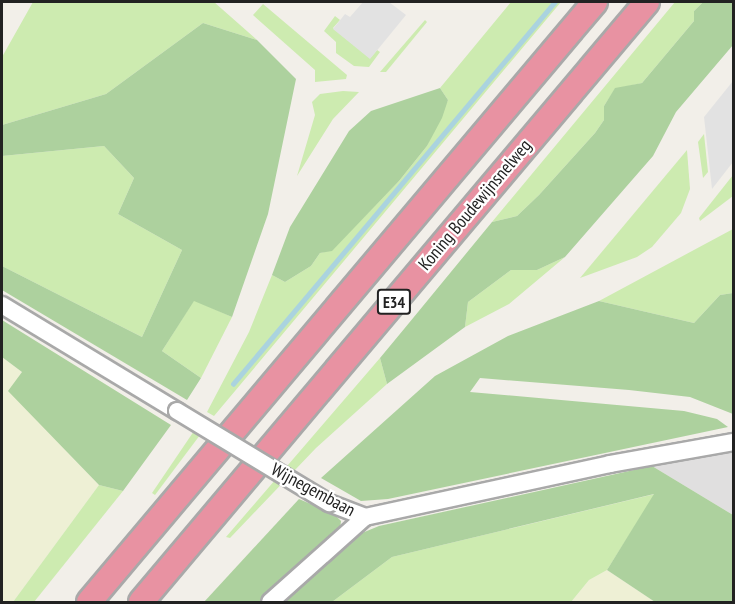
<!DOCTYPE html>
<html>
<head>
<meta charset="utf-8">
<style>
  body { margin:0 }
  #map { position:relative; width:735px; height:604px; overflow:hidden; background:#f2efe9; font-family:"PT Sans Narrow",sans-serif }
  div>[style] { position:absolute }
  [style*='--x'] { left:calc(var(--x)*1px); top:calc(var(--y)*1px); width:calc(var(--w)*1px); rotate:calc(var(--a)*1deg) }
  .residential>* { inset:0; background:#e0dfdf }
  .farmland>* { inset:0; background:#eef0d5 }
  .grass>* { inset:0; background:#cdebb0 }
  .forest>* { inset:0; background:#add19e }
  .parking>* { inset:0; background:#e2e2e2 }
  .stream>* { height:4.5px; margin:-2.25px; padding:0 2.25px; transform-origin:2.25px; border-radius:2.25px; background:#aad3df }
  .roads { filter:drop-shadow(2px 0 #a9a9a9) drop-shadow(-2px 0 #a9a9a9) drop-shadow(0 2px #a9a9a9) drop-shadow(0 -2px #a9a9a9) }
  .minor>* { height:16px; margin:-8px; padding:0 8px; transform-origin:8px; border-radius:8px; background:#fff }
  .highway>* { height:24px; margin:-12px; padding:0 12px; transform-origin:12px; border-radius:12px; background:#e892a2 }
  .bridges { filter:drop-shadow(2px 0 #a9a9a9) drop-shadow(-2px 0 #a9a9a9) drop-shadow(0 2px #a9a9a9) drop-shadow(0 -2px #a9a9a9) }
  .minor-bridge>* { height:16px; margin:-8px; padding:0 8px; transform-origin:8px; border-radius:8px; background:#fff }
  span { translate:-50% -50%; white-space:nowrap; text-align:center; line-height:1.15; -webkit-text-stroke:4.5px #fff; paint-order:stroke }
  .shield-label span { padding:2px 4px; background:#fff; border:2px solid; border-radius:4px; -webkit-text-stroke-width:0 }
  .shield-label { font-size:16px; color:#222; font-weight:700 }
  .street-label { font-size:18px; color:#222 }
  .frame { position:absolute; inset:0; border:3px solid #222; pointer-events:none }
</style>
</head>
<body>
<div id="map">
  <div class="residential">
    <i style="clip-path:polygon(733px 448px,733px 515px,652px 466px)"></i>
  </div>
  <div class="farmland">
    <i style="clip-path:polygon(2px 357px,22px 372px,9px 391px,99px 485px,13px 602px,2px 602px)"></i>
    <i style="clip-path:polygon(607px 570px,655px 602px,571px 602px,589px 580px)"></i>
  </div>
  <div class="grass">
    <i style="clip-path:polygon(33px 2px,214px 2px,257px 40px,203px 23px,106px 94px,2px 125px,2px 57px)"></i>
    <i style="clip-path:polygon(511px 2px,561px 2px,214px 416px,207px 412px,249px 332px,272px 275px,285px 282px,311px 266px,320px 253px,332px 250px,399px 181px,427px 146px,448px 100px,440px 88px)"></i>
    <i style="clip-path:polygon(675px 2px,703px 2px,694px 11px,694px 21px,642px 83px,615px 89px,604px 106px,604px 120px,595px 133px,539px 195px,517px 216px,492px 222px)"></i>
    <i style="clip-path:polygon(263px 4px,347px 75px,346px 79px,315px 82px,315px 70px,253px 15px)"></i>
    <i style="clip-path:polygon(335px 16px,340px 20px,333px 28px,370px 58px,377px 50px,380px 52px,369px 67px,354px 66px,336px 53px,336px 42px,324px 31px)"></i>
    <i style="clip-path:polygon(425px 20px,427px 22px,386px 72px,380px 72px)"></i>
    <i style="clip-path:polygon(343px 91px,359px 92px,333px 119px,297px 176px,315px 115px,312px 102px,320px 94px)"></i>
    <i style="clip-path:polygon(704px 134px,708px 172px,703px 178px,698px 142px)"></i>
    <i style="clip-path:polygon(104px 146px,134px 178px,118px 214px,182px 250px,142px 337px,2px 266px,2px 156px)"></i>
    <i style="clip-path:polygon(687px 150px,690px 189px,681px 213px,652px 247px,637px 257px,580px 278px)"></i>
    <i style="clip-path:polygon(733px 175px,733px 196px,700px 221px,699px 218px)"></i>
    <i style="clip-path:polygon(733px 229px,733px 293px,720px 295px,694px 323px,599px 301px)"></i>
    <i style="clip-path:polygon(565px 257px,509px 304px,465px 327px,468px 302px,511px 270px,537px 270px)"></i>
    <i style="clip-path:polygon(194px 300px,232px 317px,201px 378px,162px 351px)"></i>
    <i style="clip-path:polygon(380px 358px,387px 384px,316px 448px,230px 538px,226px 537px)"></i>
    <i style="clip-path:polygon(194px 431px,200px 435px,155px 495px,152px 493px)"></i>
    <i style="clip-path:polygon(99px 485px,123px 491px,34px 602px,13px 602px)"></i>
    <i style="clip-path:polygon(655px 494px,607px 570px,589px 580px,571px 602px,332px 602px,392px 557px)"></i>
  </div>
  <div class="forest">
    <i style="clip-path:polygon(703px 2px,733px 2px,733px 45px,676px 112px,653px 156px,565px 257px,537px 270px,511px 270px,468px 302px,465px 327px,387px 384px,380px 358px,409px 323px,492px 222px,517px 216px,539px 195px,595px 133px,604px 120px,604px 106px,615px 88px,642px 83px,694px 21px,694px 11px)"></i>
    <i style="clip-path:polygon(203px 23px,257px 40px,296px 79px,268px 214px,232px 317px,194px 301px,162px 351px,201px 378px,187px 400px,2px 290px,2px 266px,142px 337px,182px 250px,118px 214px,134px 178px,104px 146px,2px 156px,2px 125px,106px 94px)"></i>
    <i style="clip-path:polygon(440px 88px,448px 100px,442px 118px,427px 146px,399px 181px,332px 251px,320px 253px,311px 266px,285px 282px,272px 275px,290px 227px,349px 131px,371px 111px)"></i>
    <i style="clip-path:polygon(733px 293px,733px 414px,690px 397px,629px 390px,480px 378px,470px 392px,684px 411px,717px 419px,728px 427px,388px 499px,361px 501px,321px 478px,435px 376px,508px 336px,599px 301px,694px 323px,720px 295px)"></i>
    <i style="clip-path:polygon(2px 320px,171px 425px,123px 491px,99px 485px,8px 391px,22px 372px,2px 357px)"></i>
    <i style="clip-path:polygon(652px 466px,733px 515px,733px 602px,655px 602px,607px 570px,654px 494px,392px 557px,332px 602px,283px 602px,362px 533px,379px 526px)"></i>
    <i style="clip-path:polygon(299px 499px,334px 514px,341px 521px,340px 529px,260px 602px,204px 602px)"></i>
  </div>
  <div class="parking">
    <i style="clip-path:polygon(363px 2px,389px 2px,406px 15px,370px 59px,333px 29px,345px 14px,350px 17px)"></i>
    <i style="clip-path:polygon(733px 81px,733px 162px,712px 189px,704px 117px)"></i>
  </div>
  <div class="stream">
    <i style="--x:233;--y:384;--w:500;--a:-49.9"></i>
  </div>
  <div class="roads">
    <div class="minor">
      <i style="--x:2;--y:305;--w:205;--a:31.2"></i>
      <i style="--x:329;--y:503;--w:39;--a:21"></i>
      <i style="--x:365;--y:517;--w:251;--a:-12.2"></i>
      <i style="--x:610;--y:464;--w:126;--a:-10.1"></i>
      <i style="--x:270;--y:602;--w:127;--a:-41.8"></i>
    </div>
    <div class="highway">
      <i style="--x:89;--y:602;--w:785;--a:-49.86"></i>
      <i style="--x:141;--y:602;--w:785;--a:-49.86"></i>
    </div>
  </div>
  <div class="bridges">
    <div class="minor-bridge">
      <i style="--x:177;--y:411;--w:178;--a:31.2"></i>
    </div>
  </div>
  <div class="shield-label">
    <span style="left:394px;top:302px">E34</span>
  </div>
  <div class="street-label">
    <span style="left:475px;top:205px;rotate:-50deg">Koning Boudewijnsnelweg</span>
    <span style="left:313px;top:490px;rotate:28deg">Wijnegembaan</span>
  </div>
  <div class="frame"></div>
</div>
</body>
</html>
